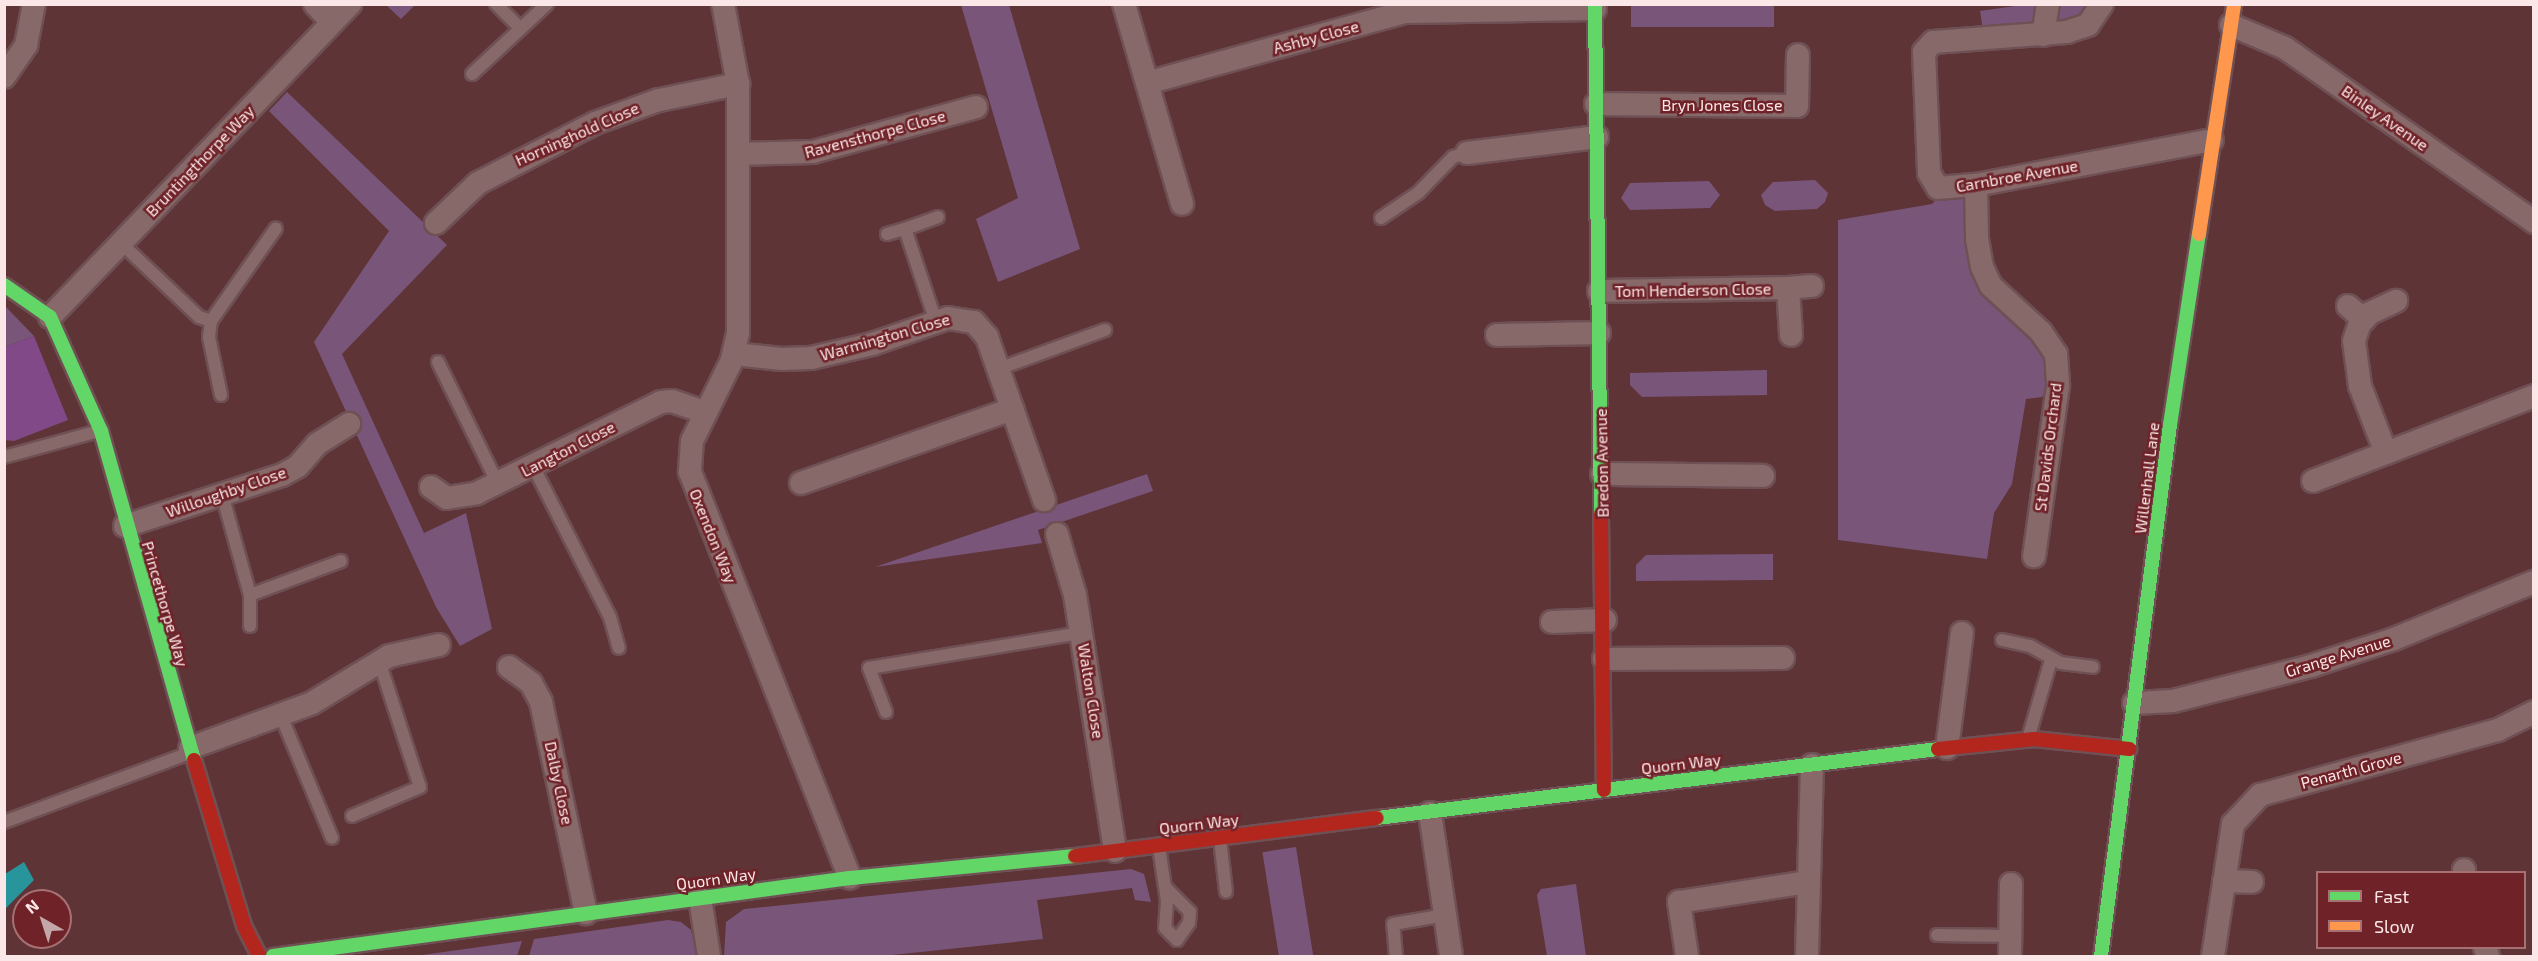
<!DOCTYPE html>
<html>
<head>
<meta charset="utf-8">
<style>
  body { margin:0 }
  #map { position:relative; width:2538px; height:961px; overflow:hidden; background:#5e3437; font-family:"Exo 2",sans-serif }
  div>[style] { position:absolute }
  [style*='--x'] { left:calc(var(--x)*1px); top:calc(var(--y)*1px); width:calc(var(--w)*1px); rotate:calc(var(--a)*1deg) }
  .green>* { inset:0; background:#79557a; transform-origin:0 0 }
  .forest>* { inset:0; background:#814987 }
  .water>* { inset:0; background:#27959b }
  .roads { filter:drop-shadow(2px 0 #6f5054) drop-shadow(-2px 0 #6f5054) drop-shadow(0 2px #6f5054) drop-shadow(0 -2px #6f5054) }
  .lane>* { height:12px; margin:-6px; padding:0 6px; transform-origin:6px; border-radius:6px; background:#876969 }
  .street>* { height:22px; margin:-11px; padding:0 11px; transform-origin:11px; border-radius:11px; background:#876969 }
  .fast>* { height:14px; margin:-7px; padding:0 7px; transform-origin:7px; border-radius:7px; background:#63d668 }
  .slow>* { height:14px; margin:-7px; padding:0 7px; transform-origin:7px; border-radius:7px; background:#ff974d }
  .jam>* { height:14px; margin:-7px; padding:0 7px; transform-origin:7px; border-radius:7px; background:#b3261e }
  span { translate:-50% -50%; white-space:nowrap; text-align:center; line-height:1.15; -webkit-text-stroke:5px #6f2228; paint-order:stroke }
  .street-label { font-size:16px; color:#fbe7e7 }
  .frame { position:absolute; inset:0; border:6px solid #fbe7e7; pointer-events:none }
  .legend { position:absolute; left:2316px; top:871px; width:210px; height:78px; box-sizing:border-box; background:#6f2228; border:2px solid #a77174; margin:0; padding:8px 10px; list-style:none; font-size:18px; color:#fbe7e7 }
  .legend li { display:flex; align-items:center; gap:12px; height:30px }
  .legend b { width:30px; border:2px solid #a77174 }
  .north { position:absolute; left:12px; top:889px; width:60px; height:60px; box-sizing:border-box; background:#6f2228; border:2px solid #a77174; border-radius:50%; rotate:321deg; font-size:16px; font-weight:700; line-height:24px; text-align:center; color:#fbe7e7 }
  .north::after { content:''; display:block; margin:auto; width:21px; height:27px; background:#c4a8a9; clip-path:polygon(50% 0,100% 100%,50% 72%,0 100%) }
</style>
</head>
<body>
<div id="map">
  <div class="green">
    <i style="left:1631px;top:4px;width:143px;height:23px"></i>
    <i style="clip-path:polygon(386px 5px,415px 5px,401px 19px)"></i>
    <i style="clip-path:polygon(961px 5px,1009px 5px,1080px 249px,998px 282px,976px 219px,1018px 198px)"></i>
    <i style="clip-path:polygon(2022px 5px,2039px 5px,2037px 20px,2025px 27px,1983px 30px,1980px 11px)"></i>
    <i style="clip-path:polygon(2055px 5px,2090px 5px,2087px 12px,2067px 25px,2058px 20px)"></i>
    <i style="clip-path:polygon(287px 92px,447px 245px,342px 354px,424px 533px,466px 513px,492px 629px,460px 646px,436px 607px,314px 342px,389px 231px,269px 111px)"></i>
    <i style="clip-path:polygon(1815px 180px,1828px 193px,1825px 202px,1817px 209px,1775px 211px,1765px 205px,1761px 195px,1773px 182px)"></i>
    <i style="clip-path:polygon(1709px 181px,1720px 195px,1710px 208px,1630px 210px,1621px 198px,1630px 183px)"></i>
    <i style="clip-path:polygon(1969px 191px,1974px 266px,2036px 337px,2047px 359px,2048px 388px,2042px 397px,2026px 399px,2012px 484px,1994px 513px,1987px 559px,1838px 540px,1838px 220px,1932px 204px,1941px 194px)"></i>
    <i style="clip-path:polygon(5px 306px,34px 336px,5px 347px)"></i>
    <i style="clip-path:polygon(1767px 370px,1767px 395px,1642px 397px,1630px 385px,1630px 373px)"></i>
    <i style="clip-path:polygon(1147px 474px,1153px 491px,1038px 530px,1042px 543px,875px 567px)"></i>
    <i style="clip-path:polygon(1773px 554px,1773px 580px,1636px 581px,1636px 565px,1646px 555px)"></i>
    <i style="left:1296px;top:847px;width:110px;height:34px;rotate:81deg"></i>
    <i style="clip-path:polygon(1131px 869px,1144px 874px,1151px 902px,1135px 900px,1132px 888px,1037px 900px,1043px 939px,883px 956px,724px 956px,726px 922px,744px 909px)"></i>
    <i style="clip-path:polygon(1576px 884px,1586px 956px,1547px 956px,1537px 895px,1541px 889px)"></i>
    <i style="clip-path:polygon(668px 920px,681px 922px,691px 930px,697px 956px,529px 956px,534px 939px)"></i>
    <i style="clip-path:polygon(522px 941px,517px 956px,415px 956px)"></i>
  </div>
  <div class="forest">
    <i style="clip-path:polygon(34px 336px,68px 420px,14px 441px,5px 440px,5px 347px)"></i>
  </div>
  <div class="water">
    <i style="clip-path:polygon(24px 862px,34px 880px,5px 909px,5px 874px)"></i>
  </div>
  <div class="roads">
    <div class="lane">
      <i style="--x:496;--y:4;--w:35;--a:45"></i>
      <i style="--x:472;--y:74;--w:103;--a:-43"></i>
      <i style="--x:1381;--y:218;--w:45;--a:-34"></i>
      <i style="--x:1418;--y:193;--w:50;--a:-45.8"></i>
      <i style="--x:1453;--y:157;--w:15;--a:-16"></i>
      <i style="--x:887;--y:234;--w:19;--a:-16"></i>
      <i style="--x:122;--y:244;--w:106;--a:43.5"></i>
      <i style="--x:199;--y:317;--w:13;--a:18"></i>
      <i style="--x:936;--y:322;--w:98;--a:-108.4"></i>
      <i style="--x:905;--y:229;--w:35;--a:-20"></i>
      <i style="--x:438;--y:362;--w:136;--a:63.8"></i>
      <i style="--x:998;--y:369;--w:114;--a:-20"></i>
      <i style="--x:221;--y:395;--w:59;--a:-101.7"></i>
      <i style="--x:209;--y:337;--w:16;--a:-83"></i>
      <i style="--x:211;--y:321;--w:113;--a:-55"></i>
      <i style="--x:4;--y:457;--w:98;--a:-15.3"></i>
      <i style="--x:533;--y:466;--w:169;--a:63"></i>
      <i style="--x:610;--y:617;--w:32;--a:74"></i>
      <i style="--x:222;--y:494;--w:105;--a:74.5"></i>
      <i style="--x:250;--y:595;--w:31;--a:90"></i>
      <i style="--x:250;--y:595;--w:97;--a:-20.5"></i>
      <i style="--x:2002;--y:640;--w:29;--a:12"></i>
      <i style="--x:2030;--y:646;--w:35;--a:29"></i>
      <i style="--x:2061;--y:663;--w:32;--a:7"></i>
      <i style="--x:886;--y:712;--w:47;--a:-111.1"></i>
      <i style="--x:869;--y:668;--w:215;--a:-9.4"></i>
      <i style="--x:281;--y:716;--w:132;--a:67.3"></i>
      <i style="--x:2028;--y:739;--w:82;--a:-73.8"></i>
      <i style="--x:352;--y:816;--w:74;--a:-23.1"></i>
      <i style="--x:420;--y:787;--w:133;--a:-108"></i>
      <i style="--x:4;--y:822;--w:201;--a:-20.4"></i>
      <i style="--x:1220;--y:839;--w:53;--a:83.5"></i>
      <i style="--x:1159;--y:847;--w:55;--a:81.6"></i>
      <i style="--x:1167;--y:901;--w:27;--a:94"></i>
      <i style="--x:1165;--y:928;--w:17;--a:45"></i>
      <i style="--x:1177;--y:940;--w:21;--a:-55"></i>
      <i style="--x:1189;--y:923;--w:11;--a:-85"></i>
      <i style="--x:1190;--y:912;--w:34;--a:-135"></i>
      <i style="--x:1937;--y:935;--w:74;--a:0.8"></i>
      <i style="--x:1396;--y:956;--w:32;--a:-95"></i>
      <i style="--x:1393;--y:924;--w:53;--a:-9.8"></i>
    </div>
    <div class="street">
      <i style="--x:315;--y:4;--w:25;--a:47"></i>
      <i style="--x:723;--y:4;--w:81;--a:79.4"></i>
      <i style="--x:738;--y:84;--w:249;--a:90"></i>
      <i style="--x:738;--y:333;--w:28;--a:103"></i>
      <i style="--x:732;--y:360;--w:90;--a:116.3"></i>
      <i style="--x:692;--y:441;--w:31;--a:94"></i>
      <i style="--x:690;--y:472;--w:436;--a:68.5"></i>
      <i style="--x:1124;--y:4;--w:208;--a:73.8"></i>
      <i style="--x:2102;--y:4;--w:25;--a:124"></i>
      <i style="--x:2088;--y:25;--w:22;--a:162"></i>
      <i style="--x:2067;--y:32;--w:134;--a:175.7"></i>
      <i style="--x:1933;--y:42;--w:13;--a:132"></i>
      <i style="--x:1924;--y:52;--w:121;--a:87.6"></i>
      <i style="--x:1929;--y:173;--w:17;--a:59"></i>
      <i style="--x:1938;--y:188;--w:38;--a:-5"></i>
      <i style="--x:1976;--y:185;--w:240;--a:-10.8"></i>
      <i style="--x:2231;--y:25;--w:59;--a:23.1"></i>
      <i style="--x:2285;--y:48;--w:304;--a:34.9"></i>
      <i style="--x:2043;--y:35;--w:31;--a:-81"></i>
      <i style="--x:4;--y:77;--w:39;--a:-55"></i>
      <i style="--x:26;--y:45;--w:42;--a:-79"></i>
      <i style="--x:1147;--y:83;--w:267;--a:-15.4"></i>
      <i style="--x:1404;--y:12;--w:191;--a:-0.9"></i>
      <i style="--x:1596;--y:104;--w:201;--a:0.6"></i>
      <i style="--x:1797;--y:106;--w:51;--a:-88.9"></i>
      <i style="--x:1467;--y:153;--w:131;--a:-7"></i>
      <i style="--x:738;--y:154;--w:75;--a:-1.5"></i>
      <i style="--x:813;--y:152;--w:169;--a:-15.4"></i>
      <i style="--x:1976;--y:185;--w:54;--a:88.9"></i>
      <i style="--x:1977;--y:239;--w:28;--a:80"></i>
      <i style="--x:1982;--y:267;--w:21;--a:65"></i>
      <i style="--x:1991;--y:286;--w:68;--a:42.6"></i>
      <i style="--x:2041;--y:332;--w:27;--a:56"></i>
      <i style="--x:2056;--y:354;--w:32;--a:86"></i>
      <i style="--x:2058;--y:386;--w:172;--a:98"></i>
      <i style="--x:436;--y:223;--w:58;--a:-43.6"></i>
      <i style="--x:478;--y:183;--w:131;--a:-27.1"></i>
      <i style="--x:595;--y:123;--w:68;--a:-19.8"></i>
      <i style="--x:659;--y:100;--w:81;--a:-11.4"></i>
      <i style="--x:1788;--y:288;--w:24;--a:-5"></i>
      <i style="--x:1599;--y:291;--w:189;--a:-0.9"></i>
      <i style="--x:1788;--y:288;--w:47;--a:86.3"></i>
      <i style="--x:2348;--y:306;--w:21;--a:41"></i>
      <i style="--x:50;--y:317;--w:434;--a:-46.2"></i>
      <i style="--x:1497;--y:335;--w:102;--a:-1.1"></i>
      <i style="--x:734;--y:354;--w:48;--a:5.9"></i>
      <i style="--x:782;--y:359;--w:29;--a:-2"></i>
      <i style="--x:811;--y:358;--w:63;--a:-12.9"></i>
      <i style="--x:872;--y:344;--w:80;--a:-18.9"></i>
      <i style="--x:948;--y:318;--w:26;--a:9"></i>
      <i style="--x:974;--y:322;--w:20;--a:49"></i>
      <i style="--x:987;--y:337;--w:173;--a:70.7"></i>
      <i style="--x:2386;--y:453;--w:72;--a:-111.2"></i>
      <i style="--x:2360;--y:386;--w:45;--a:-97.6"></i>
      <i style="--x:2354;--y:341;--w:19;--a:-72"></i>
      <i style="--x:2360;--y:323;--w:14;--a:-45"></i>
      <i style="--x:2370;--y:313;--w:29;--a:-25"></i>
      <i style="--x:1602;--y:474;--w:161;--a:0.7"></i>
      <i style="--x:2313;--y:481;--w:237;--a:-21"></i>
      <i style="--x:801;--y:483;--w:224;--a:-19.3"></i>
      <i style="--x:431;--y:487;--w:19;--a:35"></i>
      <i style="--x:447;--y:498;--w:30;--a:-9"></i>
      <i style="--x:477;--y:493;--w:205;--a:-26.3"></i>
      <i style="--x:661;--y:402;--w:11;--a:-5"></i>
      <i style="--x:672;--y:401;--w:36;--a:19"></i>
      <i style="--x:125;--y:526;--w:165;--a:-18"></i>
      <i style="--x:282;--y:475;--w:18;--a:-29"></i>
      <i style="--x:298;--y:466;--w:29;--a:-49"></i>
      <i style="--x:317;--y:444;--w:38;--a:-32"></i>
      <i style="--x:1057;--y:534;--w:64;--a:73.6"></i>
      <i style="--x:1075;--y:595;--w:259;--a:81.1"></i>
      <i style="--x:1552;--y:622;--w:53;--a:-2.2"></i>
      <i style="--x:1604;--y:659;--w:179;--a:-0.3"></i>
      <i style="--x:509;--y:667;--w:27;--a:36"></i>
      <i style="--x:531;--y:683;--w:21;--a:62"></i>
      <i style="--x:541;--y:702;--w:216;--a:78"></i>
      <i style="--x:2134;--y:703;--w:39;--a:-3"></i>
      <i style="--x:2173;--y:701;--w:142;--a:-14.2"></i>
      <i style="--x:2311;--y:666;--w:87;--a:-18"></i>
      <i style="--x:2394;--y:639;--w:151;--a:-22.2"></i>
      <i style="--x:190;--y:748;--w:130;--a:-20.2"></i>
      <i style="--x:312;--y:703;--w:90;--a:-31.4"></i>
      <i style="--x:389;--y:656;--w:51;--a:-12.4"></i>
      <i style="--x:1947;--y:748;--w:116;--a:-82.6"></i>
      <i style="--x:1430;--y:813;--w:145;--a:81.6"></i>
      <i style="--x:2464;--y:870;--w:2;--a:90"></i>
      <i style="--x:2224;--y:881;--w:28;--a:2"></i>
      <i style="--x:700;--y:898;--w:59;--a:81.2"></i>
      <i style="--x:2485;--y:948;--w:9;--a:69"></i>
      <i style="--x:1687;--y:956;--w:55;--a:-98.4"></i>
      <i style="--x:1679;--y:902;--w:131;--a:-8.8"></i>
      <i style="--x:1807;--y:956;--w:191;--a:-88.5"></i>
      <i style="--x:2010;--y:956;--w:72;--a:-89.2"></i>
      <i style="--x:2213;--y:956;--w:134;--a:-81.4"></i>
      <i style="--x:2233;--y:824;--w:40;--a:-47"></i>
      <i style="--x:2260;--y:795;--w:247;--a:-15.3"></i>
      <i style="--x:2498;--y:730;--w:40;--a:-26.6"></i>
    </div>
    <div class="fast">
      <i style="--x:1595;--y:4;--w:510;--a:89.33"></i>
      <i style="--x:4;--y:285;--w:56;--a:34.8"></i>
      <i style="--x:50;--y:317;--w:125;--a:65.9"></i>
      <i style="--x:101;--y:431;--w:342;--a:74.2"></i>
      <i style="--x:1377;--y:818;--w:565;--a:-7.01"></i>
      <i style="--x:273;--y:956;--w:582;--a:-7.7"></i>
      <i style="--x:850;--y:878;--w:226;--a:-5.6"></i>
      <i style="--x:2101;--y:956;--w:535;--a:-82.6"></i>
      <i style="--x:2170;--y:425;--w:193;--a:-81.4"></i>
    </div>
    <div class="slow">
      <i style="--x:2199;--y:234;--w:233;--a:-81.3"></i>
    </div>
    <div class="jam">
      <i style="--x:1601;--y:514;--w:276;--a:89.4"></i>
      <i style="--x:1938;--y:749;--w:97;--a:-5.9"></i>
      <i style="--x:2034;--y:739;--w:96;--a:6"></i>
      <i style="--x:194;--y:760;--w:173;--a:73.2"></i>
      <i style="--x:244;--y:926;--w:34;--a:63"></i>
      <i style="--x:1075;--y:856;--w:304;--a:-7.2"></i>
    </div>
  </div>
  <div class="street-label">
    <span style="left:1316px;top:37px;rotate:-15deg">Ashby Close</span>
    <span style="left:1722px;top:105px">Bryn Jones Close</span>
    <span style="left:2385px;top:118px;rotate:35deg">Binley Avenue</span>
    <span style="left:577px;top:134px;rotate:-24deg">Horninghold Close</span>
    <span style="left:875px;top:134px;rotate:-15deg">Ravensthorpe Close</span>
    <span style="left:200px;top:161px;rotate:-46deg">Bruntingthorpe Way</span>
    <span style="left:2017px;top:176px;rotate:-10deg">Carnbroe Avenue</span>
    <span style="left:1693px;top:290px;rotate:-1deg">Tom Henderson Close</span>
    <span style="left:885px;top:337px;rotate:-16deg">Warmington Close</span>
    <span style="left:2048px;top:447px;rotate:-83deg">St Davids Orchard</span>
    <span style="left:568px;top:449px;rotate:-27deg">Langton Close</span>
    <span style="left:1602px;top:463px;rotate:-91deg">Bredon Avenue</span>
    <span style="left:2147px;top:478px;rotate:-83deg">Willenhall Lane</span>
    <span style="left:226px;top:492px;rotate:-19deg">Willoughby Close</span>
    <span style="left:713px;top:536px;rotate:68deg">Oxendon Way</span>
    <span style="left:165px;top:604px;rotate:74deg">Princethorpe Way</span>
    <span style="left:2338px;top:656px;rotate:-17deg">Grange Avenue</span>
    <span style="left:1091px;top:691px;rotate:81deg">Walton Close</span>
    <span style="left:1681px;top:764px;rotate:-7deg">Quorn Way</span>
    <span style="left:2351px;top:770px;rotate:-15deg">Penarth Grove</span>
    <span style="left:559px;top:783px;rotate:78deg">Dalby Close</span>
    <span style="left:1199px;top:824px;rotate:-7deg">Quorn Way</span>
    <span style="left:716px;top:879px;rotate:-8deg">Quorn Way</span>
  </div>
  <div class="frame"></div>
  <ul class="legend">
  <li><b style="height:8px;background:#63d668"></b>Fast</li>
  <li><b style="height:8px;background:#ff974d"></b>Slow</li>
  </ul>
  <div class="north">N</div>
</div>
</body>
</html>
